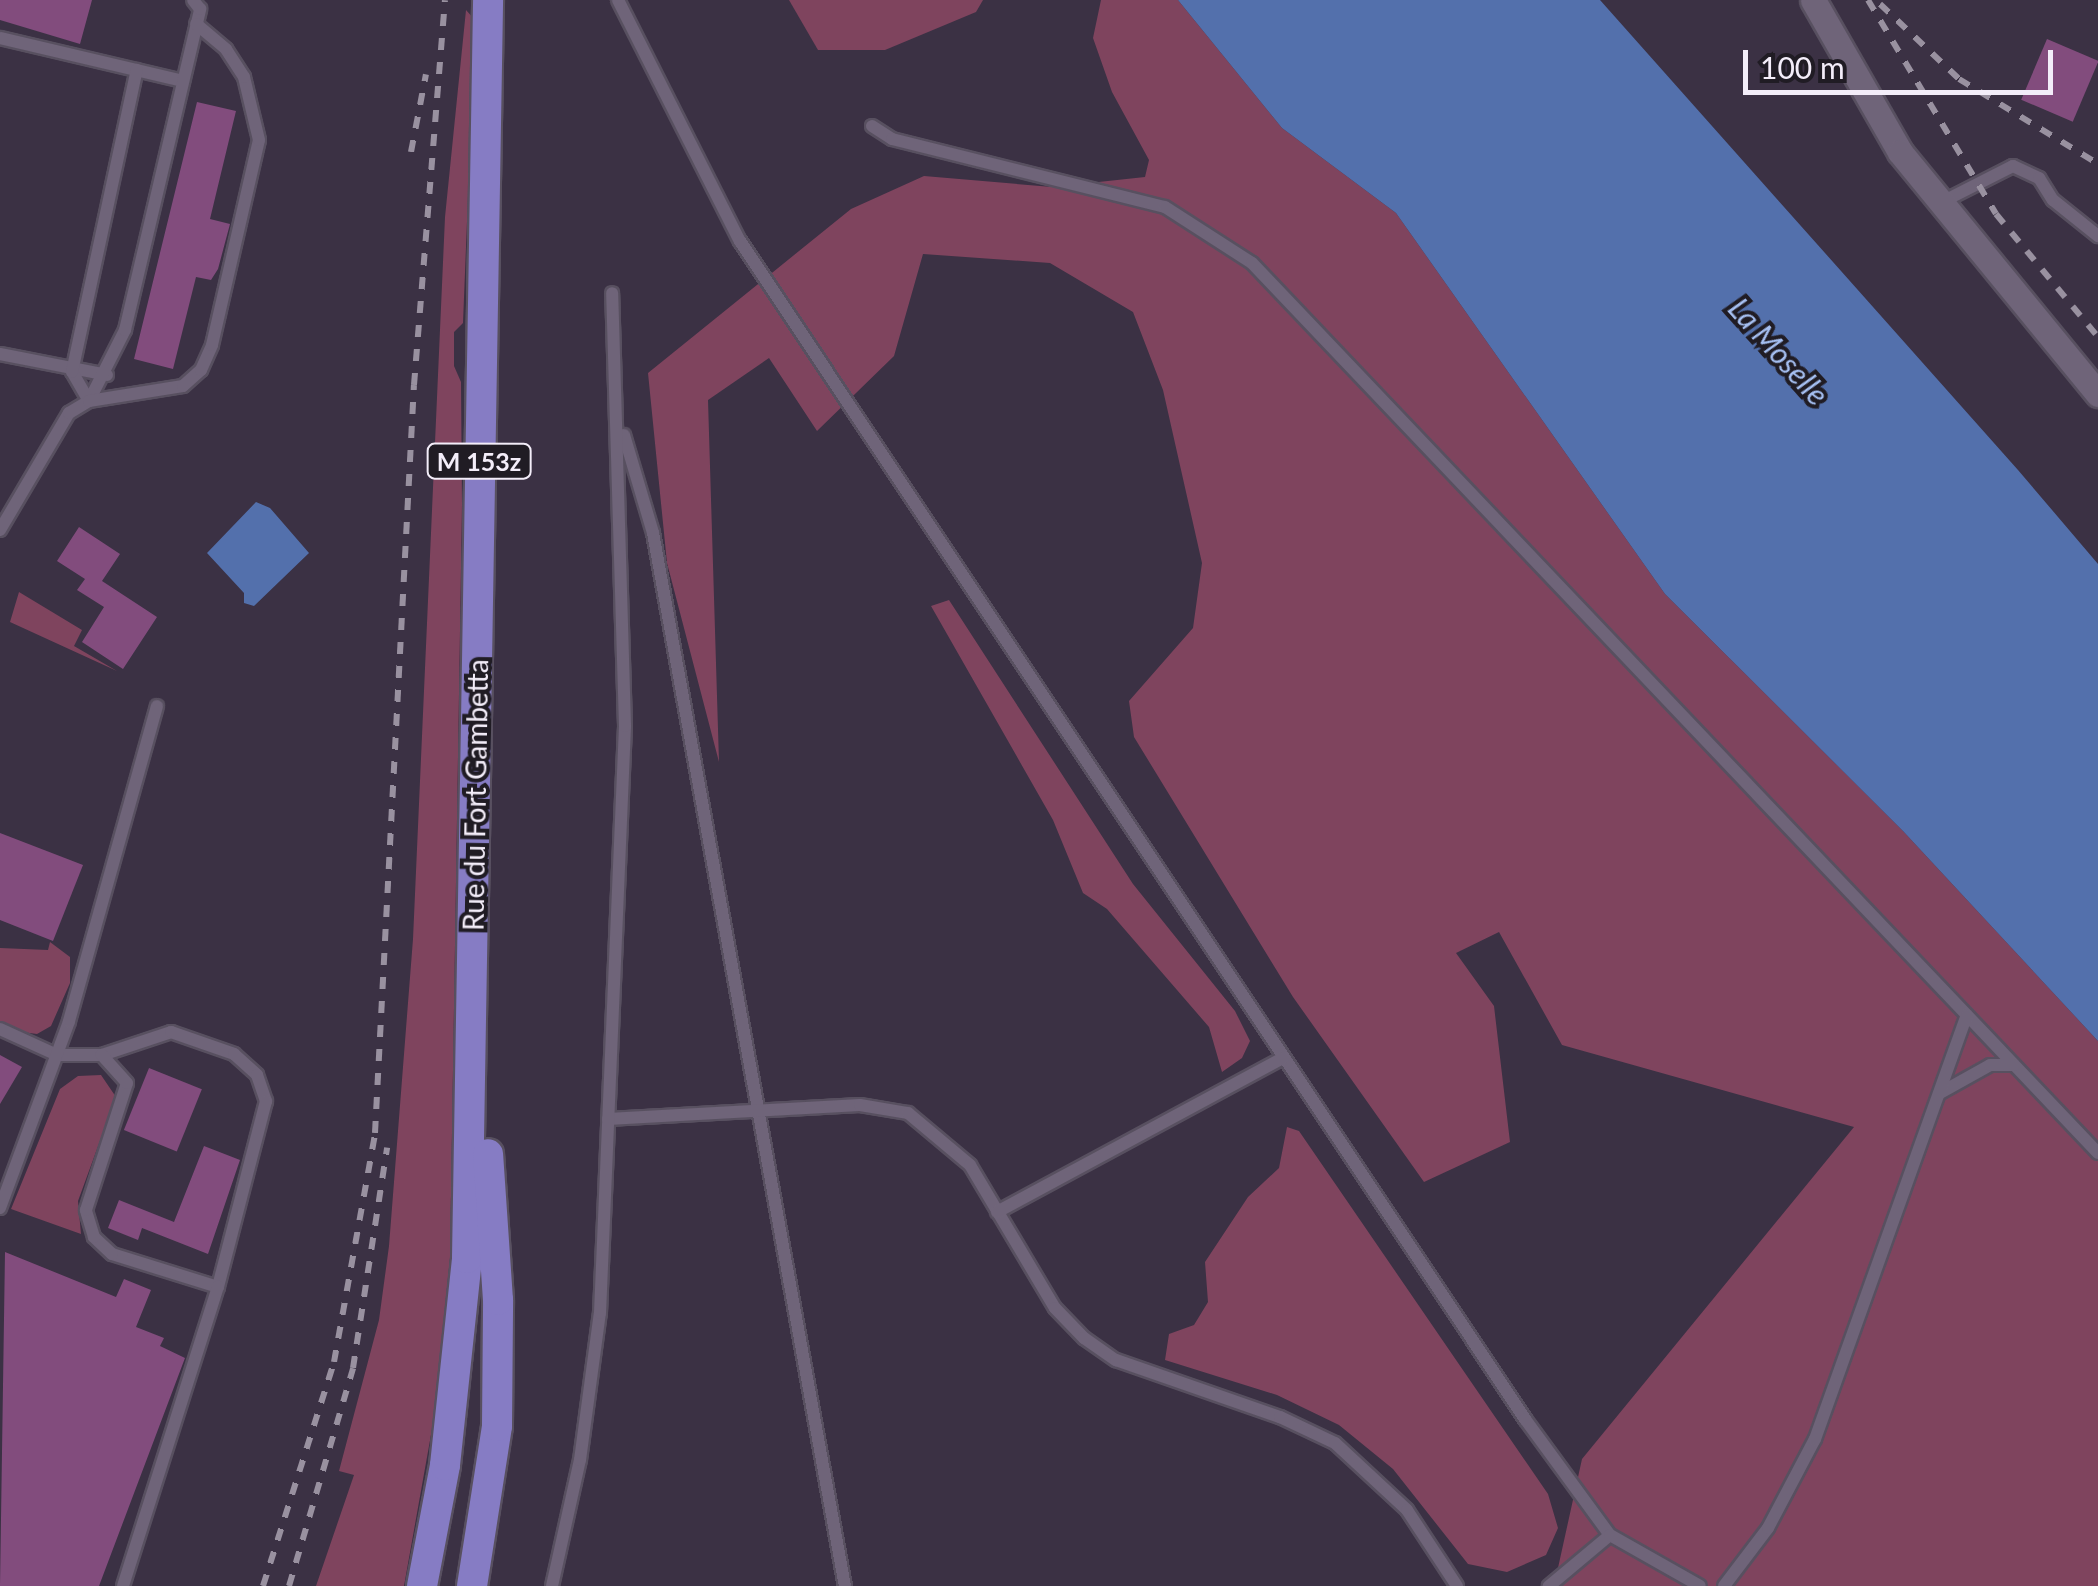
<!DOCTYPE html>
<html>
<head>
<meta charset="utf-8">
<style>
  body { margin:0 }
  #map { position:relative; width:2098px; height:1586px; overflow:hidden; background:#3b3144; font-family:Lato,sans-serif }
  div>[style] { position:absolute }
  [style*='--x'] { left:calc(var(--x)*1px); top:calc(var(--y)*1px); width:calc(var(--w)*1px); rotate:calc(var(--a)*1deg) }
  .green>* { inset:0; background:#7f445e }
  .water>* { inset:0; background:#5370ac }
  .building>* { inset:0; background:#824c7d; transform-origin:0 0 }
  .roads { filter:drop-shadow(2px 0 #585060) drop-shadow(-2px 0 #585060) drop-shadow(0 2px #585060) drop-shadow(0 -2px #585060) }
  .service>* { height:12px; margin:-6px; padding:0 6px; transform-origin:6px; border-radius:6px; background:#6f6479 }
  .minor>* { height:25px; margin:-12.5px; padding:0 12.5px; transform-origin:12.5px; border-radius:12.5px; background:#6f6479 }
  .primary>* { height:30px; margin:-15px; padding:0 15px; transform-origin:15px; border-radius:15px; background:#867cc4 }
  .rail>* { height:6px; margin-top:-3px; transform-origin:0; background:repeating-linear-gradient(90deg,#9991a0 0 12px,transparent 0 24px) }
  span { translate:-50% -50%; white-space:nowrap; text-align:center; line-height:1.15; -webkit-text-stroke:8px #201c24; paint-order:stroke }
  .shield-label span { padding:2px 8px; background:#201c24; border:2px solid; border-radius:8px; -webkit-text-stroke-width:0 }
  .shield-label { font-size:25px; color:#f3edf9; font-weight:700 }
  .street-label { font-size:28px; color:#f3edf9 }
  .water-label { font-size:30px; color:#a6c0f3; font-style:italic }
  .scale { position:absolute; left:1743px; top:50px; width:310px; height:45px; box-sizing:border-box; border:5px solid #f3edf9; border-top:0; padding-left:12px; font-size:30px; line-height:35px; white-space:nowrap; color:#f3edf9; -webkit-text-stroke:8px #201c24; paint-order:stroke }
</style>
</head>
<body>
<div id="map">
  <div class="green">
    <i style="clip-path:polygon(789px 0,983px 0,976px 12px,885px 50px,818px 50px)"></i>
    <i style="clip-path:polygon(1101px 0,1178px 0,1282px 128px,1396px 213px,1665px 594px,1903px 831px,2098px 1041px,2098px 1586px,1554px 1586px,1582px 1459px,1854px 1127px,1562px 1045px,1499px 932px,1456px 953px,1494px 1006px,1510px 1142px,1424px 1182px,1293px 997px,1134px 737px,1129px 701px,1193px 628px,1202px 563px,1163px 390px,1133px 312px,1050px 263px,923px 254px,894px 356px,817px 431px,769px 358px,708px 400px,719px 762px,667px 563px,648px 373px,851px 209px,924px 176px,1052px 187px,1145px 177px,1149px 160px,1112px 92px,1093px 38px)"></i>
    <i style="clip-path:polygon(466px 10px,475px 20px,463px 323px,454px 332px,454px 366px,461px 382px,462px 505px,450px 1258px,434px 1418px,404px 1586px,316px 1586px,354px 1475px,339px 1471px,379px 1320px,389px 1246px,413px 939px,445px 217px)"></i>
    <i style="clip-path:polygon(19px 592px,82px 630px,74px 646px,117px 671px,10px 622px)"></i>
    <i style="clip-path:polygon(949px 600px,1133px 884px,1235px 1011px,1250px 1041px,1242px 1058px,1222px 1072px,1209px 1027px,1107px 909px,1083px 893px,1053px 820px,931px 606px)"></i>
    <i style="clip-path:polygon(50px 942px,70px 957px,70px 983px,51px 1026px,37px 1034px,15px 1031px,0 1022px,0 948px,48px 950px)"></i>
    <i style="clip-path:polygon(101px 1075px,116px 1097px,78px 1201px,81px 1234px,11px 1209px,60px 1089px,78px 1076px)"></i>
    <i style="clip-path:polygon(1287px 1127px,1299px 1131px,1548px 1494px,1558px 1528px,1546px 1555px,1507px 1572px,1468px 1564px,1393px 1469px,1339px 1425px,1277px 1395px,1165px 1360px,1169px 1334px,1194px 1325px,1208px 1302px,1205px 1262px,1248px 1197px,1279px 1168px)"></i>
  </div>
  <div class="water">
    <i style="clip-path:polygon(1178px 0,1600px 0,2018px 470px,2098px 564px,2098px 1041px,1903px 831px,1665px 594px,1396px 213px,1282px 128px)"></i>
    <i style="clip-path:polygon(256px 502px,270px 508px,309px 553px,254px 606px,244px 603px,244px 593px,207px 553px)"></i>
  </div>
  <div class="building">
    <i style="clip-path:polygon(0 0,92px 0,80px 44px,0 20px)"></i>
    <i style="left:2047px;top:39px;width:56px;height:66px;rotate:23deg"></i>
    <i style="clip-path:polygon(197px 102px,236px 111px,210px 219px,230px 224px,218px 269px,211px 280px,196px 277px,173px 369px,134px 359px)"></i>
    <i style="clip-path:polygon(79px 527px,120px 554px,102px 581px,157px 617px,123px 669px,82px 642px,104px 607px,77px 590px,85px 579px,57px 561px)"></i>
    <i style="clip-path:polygon(0 833px,83px 865px,53px 941px,0 920px)"></i>
    <i style="clip-path:polygon(0 1055px,22px 1067px,0 1104px)"></i>
    <i style="left:149px;top:1068px;width:57px;height:67px;rotate:22deg"></i>
    <i style="clip-path:polygon(204px 1146px,240px 1160px,208px 1254px,142px 1228px,138px 1240px,108px 1228px,119px 1200px,174px 1222px)"></i>
    <i style="clip-path:polygon(5px 1252px,116px 1297px,124px 1279px,151px 1290px,136px 1327px,164px 1338px,160px 1346px,185px 1358px,99px 1586px,0 1586px)"></i>
  </div>
  <div class="roads">
    <div class="service">
      <i style="--x:618;--y:0;--w:270;--a:63.2"></i>
      <i style="--x:740;--y:241;--w:1416;--a:56.32"></i>
      <i style="--x:1525;--y:1419;--w:144;--a:53.8"></i>
      <i style="--x:1610;--y:1535;--w:80;--a:140.1"></i>
      <i style="--x:0;--y:38;--w:188;--a:13.2"></i>
      <i style="--x:872;--y:126;--w:24;--a:33"></i>
      <i style="--x:892;--y:139;--w:281;--a:14"></i>
      <i style="--x:1165;--y:207;--w:103;--a:32.8"></i>
      <i style="--x:1252;--y:263;--w:1228;--a:46.45"></i>
      <i style="--x:1940;--y:203;--w:82;--a:-26.9"></i>
      <i style="--x:2013;--y:166;--w:29;--a:25"></i>
      <i style="--x:2039;--y:178;--w:26;--a:58"></i>
      <i style="--x:2053;--y:200;--w:58;--a:38.7"></i>
      <i style="--x:0;--y:354;--w:109;--a:11.1"></i>
      <i style="--x:89;--y:401;--w:80;--a:-63.1"></i>
      <i style="--x:125;--y:330;--w:330;--a:-76.8"></i>
      <i style="--x:200;--y:9;--w:11;--a:-128"></i>
      <i style="--x:89;--y:401;--w:34;--a:-120"></i>
      <i style="--x:72;--y:372;--w:309;--a:-77.9"></i>
      <i style="--x:624;--y:435;--w:102;--a:73.5"></i>
      <i style="--x:653;--y:533;--w:1070;--a:79.67"></i>
      <i style="--x:0;--y:530;--w:136;--a:-59.5"></i>
      <i style="--x:69;--y:413;--w:23;--a:-31"></i>
      <i style="--x:89;--y:401;--w:95;--a:-9.1"></i>
      <i style="--x:183;--y:386;--w:24;--a:-42"></i>
      <i style="--x:201;--y:370;--w:27;--a:-66"></i>
      <i style="--x:212;--y:345;--w:210;--a:-77.1"></i>
      <i style="--x:259;--y:140;--w:65;--a:-103.4"></i>
      <i style="--x:244;--y:77;--w:33;--a:-123"></i>
      <i style="--x:226;--y:49;--w:39;--a:-140"></i>
      <i style="--x:0;--y:1029;--w:63;--a:24.5"></i>
      <i style="--x:57;--y:1055;--w:45;--a:0"></i>
      <i style="--x:102;--y:1055;--w:73;--a:-18.4"></i>
      <i style="--x:171;--y:1032;--w:67;--a:19.2"></i>
      <i style="--x:234;--y:1054;--w:31;--a:42"></i>
      <i style="--x:257;--y:1075;--w:28;--a:71"></i>
      <i style="--x:266;--y:1101;--w:192;--a:104.5"></i>
      <i style="--x:218;--y:1287;--w:111;--a:-162.7"></i>
      <i style="--x:112;--y:1254;--w:25;--a:-137"></i>
      <i style="--x:94;--y:1237;--w:28;--a:-107"></i>
      <i style="--x:86;--y:1210;--w:133;--a:-72.1"></i>
      <i style="--x:127;--y:1083;--w:38;--a:-132"></i>
      <i style="--x:1940;--y:1093;--w:57;--a:-29.2"></i>
      <i style="--x:1990;--y:1065;--w:24;--a:0"></i>
      <i style="--x:608;--y:1119;--w:252;--a:-3.2"></i>
      <i style="--x:860;--y:1105;--w:49;--a:9.5"></i>
      <i style="--x:908;--y:1113;--w:81;--a:40"></i>
      <i style="--x:970;--y:1165;--w:166;--a:59.3"></i>
      <i style="--x:1055;--y:1308;--w:42;--a:46"></i>
      <i style="--x:1084;--y:1338;--w:39;--a:35"></i>
      <i style="--x:1116;--y:1360;--w:174;--a:19.2"></i>
      <i style="--x:1280;--y:1417;--w:61;--a:25.3"></i>
      <i style="--x:1335;--y:1443;--w:98;--a:42.9"></i>
      <i style="--x:1407;--y:1510;--w:91;--a:56.7"></i>
      <i style="--x:0;--y:1208;--w:199;--a:-69.7"></i>
      <i style="--x:69;--y:1021;--w:327;--a:-74.4"></i>
      <i style="--x:997;--y:1212;--w:325;--a:-28.3"></i>
      <i style="--x:1610;--y:1535;--w:103;--a:29.5"></i>
      <i style="--x:123;--y:1586;--w:314;--a:-72.4"></i>
      <i style="--x:552;--y:1586;--w:129;--a:-77.5"></i>
      <i style="--x:580;--y:1460;--w:148;--a:-82.3"></i>
      <i style="--x:600;--y:1313;--w:588;--a:-87.56"></i>
      <i style="--x:625;--y:726;--w:433;--a:-91.7"></i>
      <i style="--x:1724;--y:1586;--w:73;--a:-52.8"></i>
      <i style="--x:1768;--y:1528;--w:101;--a:-62.2"></i>
      <i style="--x:1815;--y:1439;--w:450;--a:-70.3"></i>
    </div>
    <div class="minor">
      <i style="--x:1813;--y:0;--w:175;--a:60.2"></i>
      <i style="--x:1900;--y:152;--w:313;--a:50.7"></i>
    </div>
    <div class="primary">
      <i style="--x:422;--y:1586;--w:123;--a:-79.2"></i>
      <i style="--x:445;--y:1465;--w:208;--a:-83.9"></i>
      <i style="--x:467;--y:1258;--w:1258;--a:-89.04"></i>
      <i style="--x:472;--y:1586;--w:162;--a:-81.1"></i>
      <i style="--x:497;--y:1426;--w:126;--a:-89.5"></i>
      <i style="--x:498;--y:1300;--w:146;--a:-93.9"></i>
    </div>
  </div>
  <div class="rail">
    <i style="--x:1868;--y:0;--w:249;--a:59.1"></i>
    <i style="--x:1996;--y:214;--w:160;--a:50.3"></i>
    <i style="--x:1880;--y:4;--w:109;--a:43.5"></i>
    <i style="--x:1959;--y:79;--w:163;--a:31.4"></i>
    <i style="--x:411;--y:152;--w:79;--a:-79.1"></i>
    <i style="--x:263;--y:1586;--w:235;--a:-72.4"></i>
    <i style="--x:334;--y:1362;--w:233;--a:-79.8"></i>
    <i style="--x:375;--y:1133;--w:749;--a:-87.02"></i>
    <i style="--x:414;--y:385;--w:386;--a:-85.4"></i>
    <i style="--x:289;--y:1586;--w:227;--a:-73.6"></i>
    <i style="--x:353;--y:1368;--w:223;--a:-81.2"></i>
  </div>
  <div class="shield-label">
    <span style="left:479px;top:461px">M 153z</span>
  </div>
  <div class="street-label">
    <span style="left:475px;top:795px;rotate:-89deg">Rue du Fort Gambetta</span>
  </div>
  <div class="water-label">
    <span style="left:1779px;top:351px;rotate:48deg">La Moselle</span>
  </div>
  <div class="scale">100 m</div>
</div>
</body>
</html>
